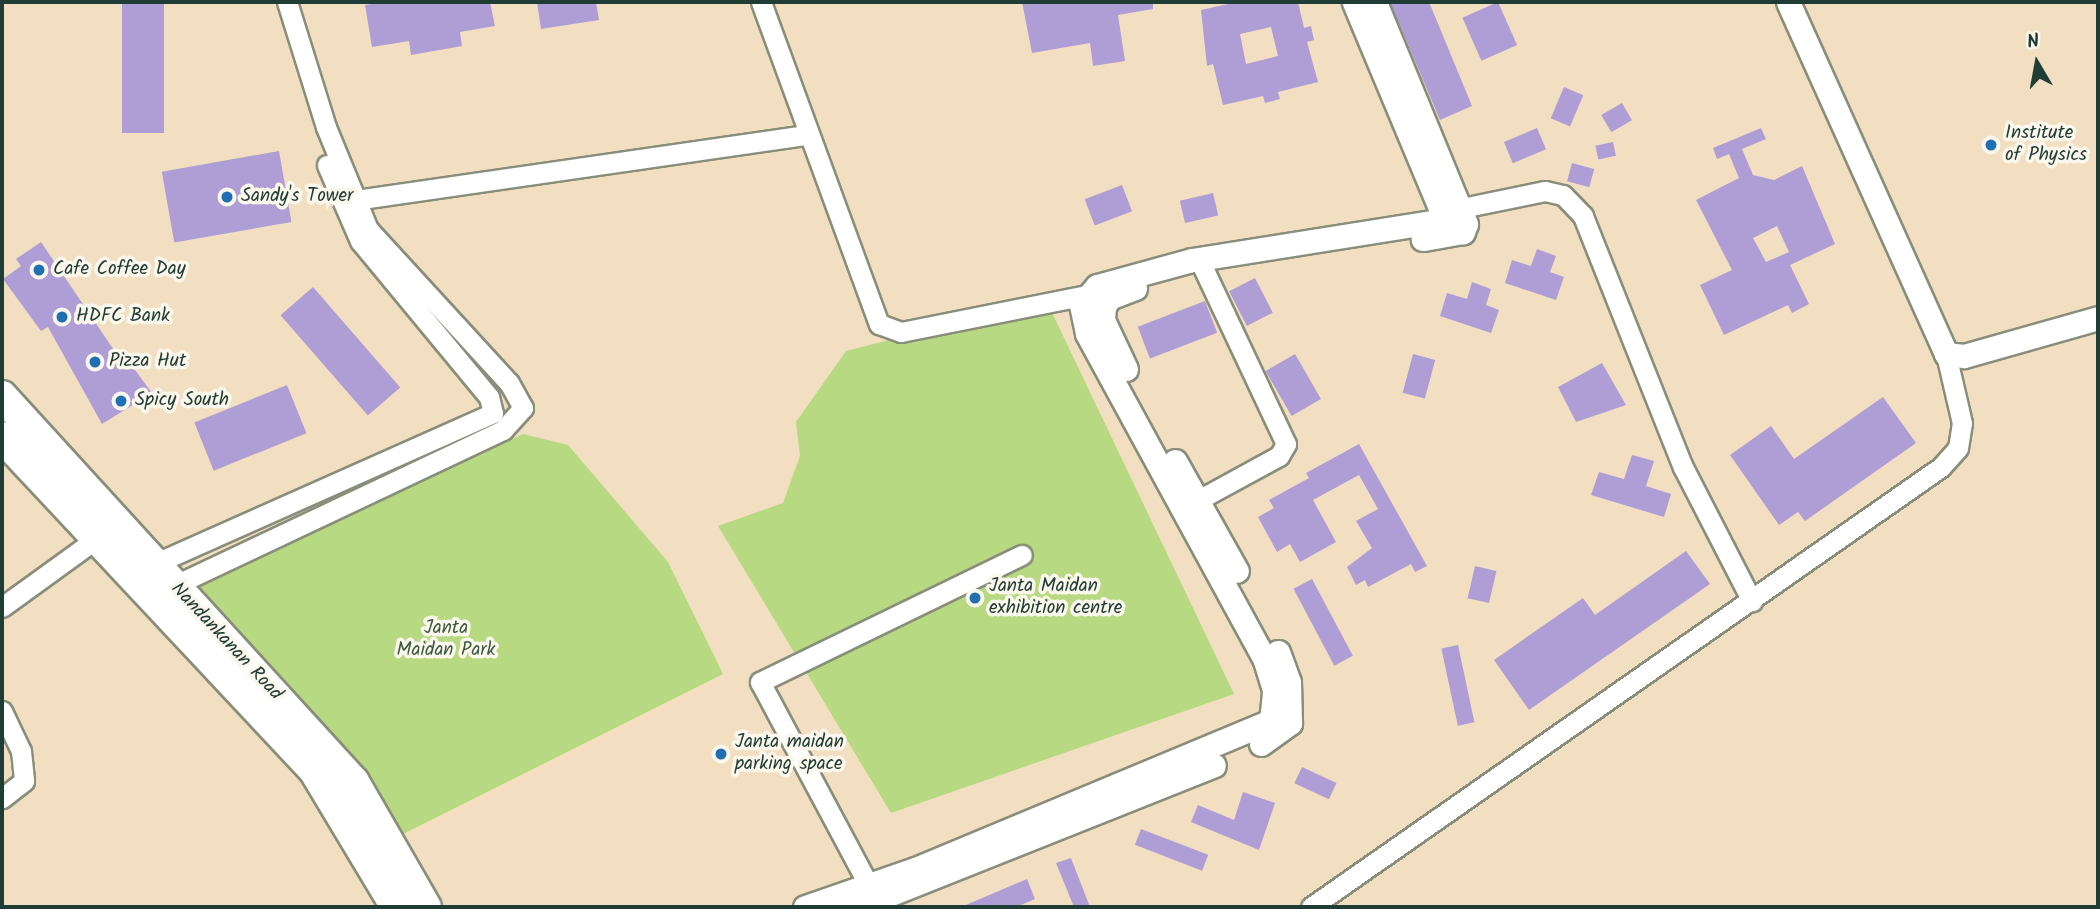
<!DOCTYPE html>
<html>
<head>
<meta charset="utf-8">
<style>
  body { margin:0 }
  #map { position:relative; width:2100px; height:909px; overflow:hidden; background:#f2dec0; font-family:Kalam,sans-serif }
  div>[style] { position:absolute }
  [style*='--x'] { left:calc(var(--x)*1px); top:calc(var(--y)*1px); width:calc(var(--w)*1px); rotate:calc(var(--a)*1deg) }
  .green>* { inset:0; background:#b6d981 }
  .building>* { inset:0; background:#ae9ed5; transform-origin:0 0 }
  .roads { filter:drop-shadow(2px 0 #888e7a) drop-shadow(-2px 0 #888e7a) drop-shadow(0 2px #888e7a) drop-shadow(0 -2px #888e7a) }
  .minor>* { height:19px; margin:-9.5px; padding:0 9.5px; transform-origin:9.5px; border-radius:9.5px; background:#fff }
  .tertiary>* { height:23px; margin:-11.5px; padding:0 11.5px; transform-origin:11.5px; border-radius:11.5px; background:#fff }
  .primary>* { height:30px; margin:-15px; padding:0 15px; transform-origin:15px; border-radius:15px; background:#fff }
  .dots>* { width:19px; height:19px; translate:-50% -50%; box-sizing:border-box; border:4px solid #fbf7ec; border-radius:50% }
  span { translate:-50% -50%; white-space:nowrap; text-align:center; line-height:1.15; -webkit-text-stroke:7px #fbf7ec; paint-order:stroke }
  .poi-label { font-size:19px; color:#1f3d34 }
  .left { translate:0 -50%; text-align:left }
  .park-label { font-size:19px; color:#3d5c43 }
  .street-label { font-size:19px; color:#1f3d34 }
  .frame { position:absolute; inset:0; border:4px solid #1f3d34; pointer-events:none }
  .north { position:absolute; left:2002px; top:28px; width:70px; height:70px; -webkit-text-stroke:5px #fbf7ec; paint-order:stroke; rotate:350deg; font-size:19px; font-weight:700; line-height:28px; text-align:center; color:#1f3d34 }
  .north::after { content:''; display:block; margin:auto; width:24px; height:32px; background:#1f3d34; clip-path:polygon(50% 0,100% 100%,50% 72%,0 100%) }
</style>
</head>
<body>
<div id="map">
  <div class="green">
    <i style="clip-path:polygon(1046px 300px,1234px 694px,891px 813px,718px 526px,783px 503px,800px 456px,796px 422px,846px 351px)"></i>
    <i style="clip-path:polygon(523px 434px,568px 445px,668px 562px,723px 674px,403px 834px,190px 591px)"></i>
  </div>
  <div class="building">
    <i style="left:122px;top:2px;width:42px;height:131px"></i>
    <i style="clip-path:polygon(383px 2px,490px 2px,495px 26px,460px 32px,462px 46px,411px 55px,409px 41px,372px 47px,365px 5px)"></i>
    <i style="clip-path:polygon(537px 2px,596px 2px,599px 20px,541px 29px)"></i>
    <i style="clip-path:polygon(1022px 2px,1153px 2px,1153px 9px,1118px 15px,1125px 61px,1093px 66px,1090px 43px,1032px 53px)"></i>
    <i style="clip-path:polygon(evenodd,1237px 2px,1298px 2px,1304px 28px,1311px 26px,1314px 40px,1307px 42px,1318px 82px,1278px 92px,1280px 99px,1265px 103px,1263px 96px,1223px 105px,1213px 64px,1207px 66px,1201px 10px,1237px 2px,1271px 27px,1278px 56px,1246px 64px,1240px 34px,1271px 27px)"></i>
    <i style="clip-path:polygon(1390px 2px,1429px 2px,1472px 106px,1440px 120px)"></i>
    <i style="left:1498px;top:2px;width:47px;height:39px;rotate:66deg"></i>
    <i style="left:1564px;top:87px;width:21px;height:34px;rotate:23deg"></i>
    <i style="left:1622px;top:103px;width:20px;height:24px;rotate:60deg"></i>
    <i style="left:1537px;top:128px;width:23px;height:36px;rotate:67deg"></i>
    <i style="clip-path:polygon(evenodd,1761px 128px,1766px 139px,1742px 149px,1753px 175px,1774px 180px,1802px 166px,1835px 244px,1790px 265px,1809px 304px,1792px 313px,1788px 305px,1724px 335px,1700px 285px,1732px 270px,1696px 200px,1739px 178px,1729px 154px,1717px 159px,1713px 148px,1761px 128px,1777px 226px,1789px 252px,1766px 262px,1753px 238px,1777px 226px)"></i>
    <i style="left:1613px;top:142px;width:14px;height:18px;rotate:78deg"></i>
    <i style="left:279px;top:151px;width:72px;height:119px;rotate:80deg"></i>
    <i style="left:1572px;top:163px;width:23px;height:19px;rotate:15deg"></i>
    <i style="left:1122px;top:185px;width:28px;height:40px;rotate:69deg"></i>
    <i style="left:1213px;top:193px;width:23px;height:34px;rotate:77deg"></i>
    <i style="clip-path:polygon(41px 242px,122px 362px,127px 359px,152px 393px,102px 424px,48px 327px,41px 331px,3px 279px,21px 266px,16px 259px)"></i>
    <i style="clip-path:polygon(1537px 249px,1556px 256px,1550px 272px,1564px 277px,1556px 300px,1505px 283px,1512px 260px,1531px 266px)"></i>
    <i style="left:1255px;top:278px;width:39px;height:29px;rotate:63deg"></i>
    <i style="clip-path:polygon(1472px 282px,1491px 289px,1486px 305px,1499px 310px,1491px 333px,1440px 316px,1447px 293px,1467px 299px)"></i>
    <i style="left:313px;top:287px;width:133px;height:43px;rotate:49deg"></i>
    <i style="left:1205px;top:301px;width:34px;height:72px;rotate:69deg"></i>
    <i style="left:1295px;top:354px;width:52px;height:34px;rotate:60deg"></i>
    <i style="left:1413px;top:354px;width:23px;height:40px;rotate:15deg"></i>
    <i style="clip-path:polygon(1602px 363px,1626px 405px,1576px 422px,1558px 387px)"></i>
    <i style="left:287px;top:385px;width:52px;height:100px;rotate:68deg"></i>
    <i style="clip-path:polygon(1883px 397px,1916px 443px,1805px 521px,1798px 512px,1779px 525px,1730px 455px,1771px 426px,1794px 459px)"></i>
    <i style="clip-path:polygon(1359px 444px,1427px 566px,1415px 572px,1411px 564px,1368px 587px,1365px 580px,1356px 585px,1347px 567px,1372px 548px,1356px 521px,1378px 509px,1359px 475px,1313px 500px,1336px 542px,1300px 562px,1290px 544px,1277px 552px,1258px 517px,1274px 508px,1269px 500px,1309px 478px,1306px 473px)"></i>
    <i style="clip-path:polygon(1632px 455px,1654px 461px,1646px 486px,1671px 494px,1664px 517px,1591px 495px,1599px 472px,1624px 479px)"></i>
    <i style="clip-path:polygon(1686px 551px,1710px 584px,1529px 710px,1494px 660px,1583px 598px,1595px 615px)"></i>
    <i style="left:1475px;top:566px;width:22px;height:33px;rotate:13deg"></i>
    <i style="left:1312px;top:579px;width:87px;height:21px;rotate:62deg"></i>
    <i style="left:1458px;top:645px;width:79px;height:17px;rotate:78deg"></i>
    <i style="left:1302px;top:767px;width:38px;height:18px;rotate:25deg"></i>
    <i style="clip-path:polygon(1243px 792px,1275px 803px,1259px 850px,1191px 822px,1198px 805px,1234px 820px)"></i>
    <i style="left:1141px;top:829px;width:72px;height:17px;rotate:21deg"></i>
    <i style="clip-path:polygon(1071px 858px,1090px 907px,1074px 907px,1056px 863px)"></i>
    <i style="clip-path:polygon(1027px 879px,1035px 899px,1016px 907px,961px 907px)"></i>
  </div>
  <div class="roads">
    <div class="minor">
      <i style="--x:761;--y:2;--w:343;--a:69.9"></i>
      <i style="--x:879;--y:324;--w:23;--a:20"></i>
      <i style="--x:901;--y:332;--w:189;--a:-11.3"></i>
      <i style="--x:355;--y:200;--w:457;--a:-8.2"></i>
      <i style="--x:1462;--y:208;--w:85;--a:-11.6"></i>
      <i style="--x:1545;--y:191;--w:18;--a:13"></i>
      <i style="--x:1563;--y:195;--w:29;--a:46"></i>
      <i style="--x:1583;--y:216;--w:270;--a:68.3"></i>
      <i style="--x:1683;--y:467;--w:151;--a:62.8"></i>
      <i style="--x:1200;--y:499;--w:90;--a:-28.6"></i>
      <i style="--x:1279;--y:456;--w:14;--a:-60"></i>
      <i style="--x:1286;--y:444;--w:195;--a:-115.2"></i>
      <i style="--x:154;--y:564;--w:371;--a:-24"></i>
      <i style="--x:493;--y:413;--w:16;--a:-104"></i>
      <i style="--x:489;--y:397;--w:202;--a:-129.6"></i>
      <i style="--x:360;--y:241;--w:83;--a:-113.5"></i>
      <i style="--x:173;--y:586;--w:365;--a:-25.3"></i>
      <i style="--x:503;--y:430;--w:30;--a:-48"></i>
      <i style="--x:523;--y:408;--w:29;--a:-119"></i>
      <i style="--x:509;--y:383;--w:209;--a:-132.5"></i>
      <i style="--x:368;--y:229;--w:110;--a:-112.4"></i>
      <i style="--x:326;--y:127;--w:131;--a:-107.3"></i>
      <i style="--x:2;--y:607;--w:116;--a:-35.9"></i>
      <i style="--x:2;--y:711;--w:44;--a:64.6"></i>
      <i style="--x:21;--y:751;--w:30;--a:84"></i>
      <i style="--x:24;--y:781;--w:28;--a:142"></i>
      <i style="--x:868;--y:884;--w:229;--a:-118.1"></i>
      <i style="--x:760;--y:682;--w:291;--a:-25.9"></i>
      <i style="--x:1311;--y:907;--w:768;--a:-34.93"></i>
      <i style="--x:1941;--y:467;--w:25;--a:-48"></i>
      <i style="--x:1958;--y:448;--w:25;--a:-81"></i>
      <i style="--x:1962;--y:423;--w:71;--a:-103.1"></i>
    </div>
    <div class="tertiary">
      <i style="--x:1375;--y:2;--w:240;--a:67.7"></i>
      <i style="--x:1466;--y:224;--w:9;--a:111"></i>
      <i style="--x:1463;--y:232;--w:41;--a:170.1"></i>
      <i style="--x:1788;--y:2;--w:386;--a:65.8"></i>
      <i style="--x:1946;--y:354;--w:18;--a:6"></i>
      <i style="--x:1964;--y:356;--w:139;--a:-15.8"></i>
      <i style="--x:1126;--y:369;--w:54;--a:-115.1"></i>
      <i style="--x:1103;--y:320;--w:13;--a:-86"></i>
      <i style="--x:1104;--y:307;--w:10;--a:-61"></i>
      <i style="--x:1109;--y:298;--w:28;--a:-21"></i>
      <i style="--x:1175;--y:461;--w:126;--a:60.6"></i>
      <i style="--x:1261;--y:744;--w:36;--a:-36"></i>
      <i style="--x:1290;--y:723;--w:41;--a:-91.4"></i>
      <i style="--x:1289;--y:682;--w:32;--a:-110"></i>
      <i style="--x:805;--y:907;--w:116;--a:-19.1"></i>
      <i style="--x:915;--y:869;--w:386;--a:-22.6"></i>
      <i style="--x:1271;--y:721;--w:31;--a:-84"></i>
      <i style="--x:1274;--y:690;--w:31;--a:-107"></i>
      <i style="--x:1265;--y:660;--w:372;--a:-118.6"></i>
      <i style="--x:1087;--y:333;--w:29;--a:-102"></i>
      <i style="--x:1081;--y:305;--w:25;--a:-50"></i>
      <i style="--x:1097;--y:286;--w:98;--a:-15.3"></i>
      <i style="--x:1192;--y:260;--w:256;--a:-9"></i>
      <i style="--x:1445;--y:220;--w:236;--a:-112.7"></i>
      <i style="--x:858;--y:907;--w:383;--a:-21.7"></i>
    </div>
    <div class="primary">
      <i style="--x:2;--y:396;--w:522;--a:47.64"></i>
      <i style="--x:354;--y:782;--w:144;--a:60.1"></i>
      <i style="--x:2;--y:437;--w:458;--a:46.9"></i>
      <i style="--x:315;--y:772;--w:157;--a:59"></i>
    </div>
  </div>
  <div class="dots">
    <i style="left:1991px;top:145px;background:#1f6fb2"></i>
    <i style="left:227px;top:197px;background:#1f6fb2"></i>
    <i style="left:39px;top:270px;background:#1f6fb2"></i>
    <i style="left:62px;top:317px;background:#1f6fb2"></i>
    <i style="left:95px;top:362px;background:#1f6fb2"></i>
    <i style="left:121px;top:401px;background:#1f6fb2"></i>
    <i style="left:975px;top:598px;background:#1f6fb2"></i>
    <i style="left:721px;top:754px;background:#1f6fb2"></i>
  </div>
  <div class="poi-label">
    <span class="left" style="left:2005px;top:145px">Institute<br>of Physics</span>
    <span class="left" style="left:241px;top:197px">Sandy's Tower</span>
    <span class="left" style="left:53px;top:270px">Cafe Coffee Day</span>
    <span class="left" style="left:76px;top:317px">HDFC Bank</span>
    <span class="left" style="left:109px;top:362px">Pizza Hut</span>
    <span class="left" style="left:135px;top:401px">Spicy South</span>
    <span class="left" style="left:989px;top:598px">Janta Maidan<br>exhibition centre</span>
    <span class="left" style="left:735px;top:754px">Janta maidan<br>parking space</span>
  </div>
  <div class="park-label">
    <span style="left:446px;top:640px">Janta<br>Maidan Park</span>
  </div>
  <div class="street-label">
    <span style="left:226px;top:642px;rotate:47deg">Nandankanan Road</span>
  </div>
  <div class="frame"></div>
  <div class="north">N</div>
</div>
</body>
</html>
